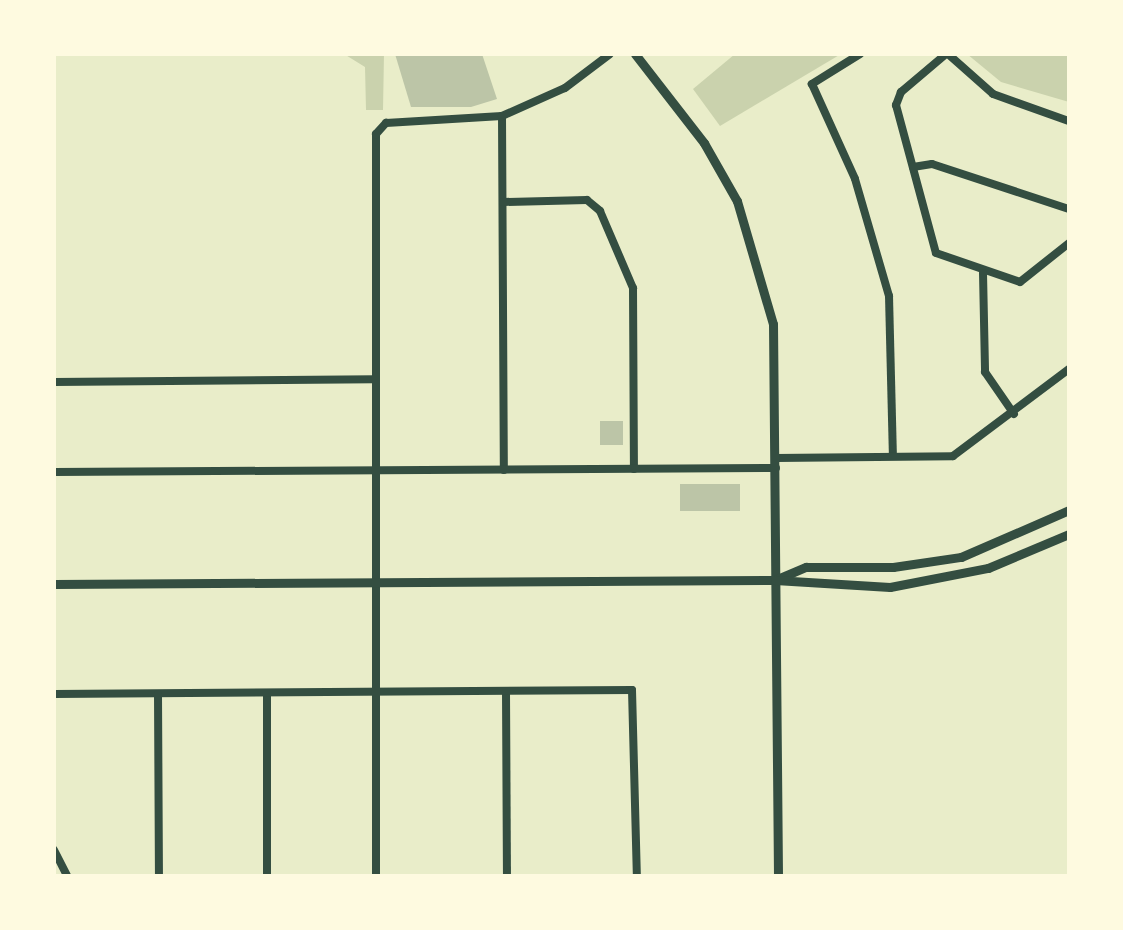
<!DOCTYPE html>
<html>
<head>
<meta charset="utf-8">
<style>
  body { margin:0 }
  #map { position:relative; width:1123px; height:930px; overflow:hidden; background:#e9edc9; font-family:"Work Sans",sans-serif }
  div>[style] { position:absolute }
  [style*='--x'] { left:calc(var(--x)*1px); top:calc(var(--y)*1px); width:calc(var(--w)*1px); rotate:calc(var(--a)*1deg) }
  .green>* { inset:0; background:#cad2ad }
  .building>* { inset:0; background:#bcc5a7; transform-origin:0 0 }
  .minor>* { height:8px; margin:-4px; padding:0 4px; transform-origin:4px; border-radius:4px; background:#344e41 }
  .tertiary>* { height:9px; margin:-4.5px; padding:0 4.5px; transform-origin:4.5px; border-radius:4.5px; background:#344e41 }
  span { translate:-50% -50%; white-space:nowrap; text-align:center; line-height:1.15; -webkit-text-stroke:6px #fefae0; paint-order:stroke }
  .frame { position:absolute; inset:0; border:56px solid #fefae0; pointer-events:none }
</style>
</head>
<body>
<div id="map">
  <div class="green">
    <i style="clip-path:polygon(344px 54px,384px 54px,383px 110px,366px 110px,365px 67px)"></i>
    <i style="clip-path:polygon(735px 54px,841px 54px,720px 126px,693px 89px)"></i>
    <i style="clip-path:polygon(967px 54px,1069px 54px,1069px 102px,1001px 82px)"></i>
  </div>
  <div class="building">
    <i style="clip-path:polygon(395px 54px,482px 54px,497px 99px,471px 107px,411px 107px)"></i>
    <i style="left:600px;top:421px;width:23px;height:24px"></i>
    <i style="left:680px;top:484px;width:60px;height:27px"></i>
  </div>
  <div class="minor">
    <i style="--x:860;--y:54;--w:57;--a:148"></i>
    <i style="--x:812;--y:84;--w:104;--a:65.6"></i>
    <i style="--x:855;--y:179;--w:122;--a:73.8"></i>
    <i style="--x:889;--y:296;--w:160;--a:88.6"></i>
    <i style="--x:946;--y:54;--w:59;--a:139.8"></i>
    <i style="--x:901;--y:92;--w:14;--a:111"></i>
    <i style="--x:896;--y:105;--w:153;--a:74.9"></i>
    <i style="--x:936;--y:253;--w:89;--a:19"></i>
    <i style="--x:1020;--y:282;--w:63;--a:-38.5"></i>
    <i style="--x:948;--y:54;--w:60;--a:41.6"></i>
    <i style="--x:993;--y:94;--w:81;--a:19.6"></i>
    <i style="--x:502;--y:116;--w:354;--a:89.7"></i>
    <i style="--x:913;--y:167;--w:19;--a:-9"></i>
    <i style="--x:932;--y:164;--w:144;--a:18.2"></i>
    <i style="--x:503;--y:202;--w:84;--a:-1.4"></i>
    <i style="--x:587;--y:200;--w:17;--a:40"></i>
    <i style="--x:600;--y:211;--w:84;--a:66.8"></i>
    <i style="--x:633;--y:288;--w:181;--a:89.7"></i>
    <i style="--x:983;--y:273;--w:99;--a:88.8"></i>
    <i style="--x:985;--y:372;--w:51;--a:55.4"></i>
    <i style="--x:54;--y:382;--w:320;--a:-0.5"></i>
    <i style="--x:776;--y:458;--w:177;--a:-0.6"></i>
    <i style="--x:953;--y:456;--w:145;--a:-36.9"></i>
    <i style="--x:54;--y:472;--w:722;--a:-0.32"></i>
    <i style="--x:506;--y:692;--w:184;--a:89.7"></i>
    <i style="--x:267;--y:693;--w:183;--a:90"></i>
    <i style="--x:54;--y:694;--w:578;--a:-0.4"></i>
    <i style="--x:632;--y:690;--w:186;--a:88.5"></i>
    <i style="--x:158;--y:694;--w:182;--a:89.7"></i>
    <i style="--x:54;--y:850;--w:29;--a:63"></i>
    <i style="--x:376;--y:876;--w:742;--a:-90"></i>
    <i style="--x:376;--y:134;--w:15;--a:-48"></i>
    <i style="--x:386;--y:123;--w:116;--a:-3.5"></i>
    <i style="--x:502;--y:116;--w:69;--a:-24"></i>
    <i style="--x:565;--y:88;--w:56;--a:-37.1"></i>
  </div>
  <div class="tertiary">
    <i style="--x:635;--y:54;--w:113;--a:52.2"></i>
    <i style="--x:704;--y:143;--w:67;--a:60.4"></i>
    <i style="--x:737;--y:201;--w:128;--a:73.7"></i>
    <i style="--x:773;--y:324;--w:552;--a:89.48"></i>
    <i style="--x:775;--y:580;--w:34;--a:-23"></i>
    <i style="--x:806;--y:567;--w:87;--a:0"></i>
    <i style="--x:893;--y:567;--w:69;--a:-8.4"></i>
    <i style="--x:961;--y:557;--w:118;--a:-23.5"></i>
    <i style="--x:54;--y:584;--w:721;--a:-0.32"></i>
    <i style="--x:775;--y:580;--w:115;--a:3.5"></i>
    <i style="--x:890;--y:587;--w:100;--a:-11"></i>
    <i style="--x:988;--y:568;--w:88;--a:-22.8"></i>
  </div>
  <div class="frame"></div>
</div>
</body>
</html>
